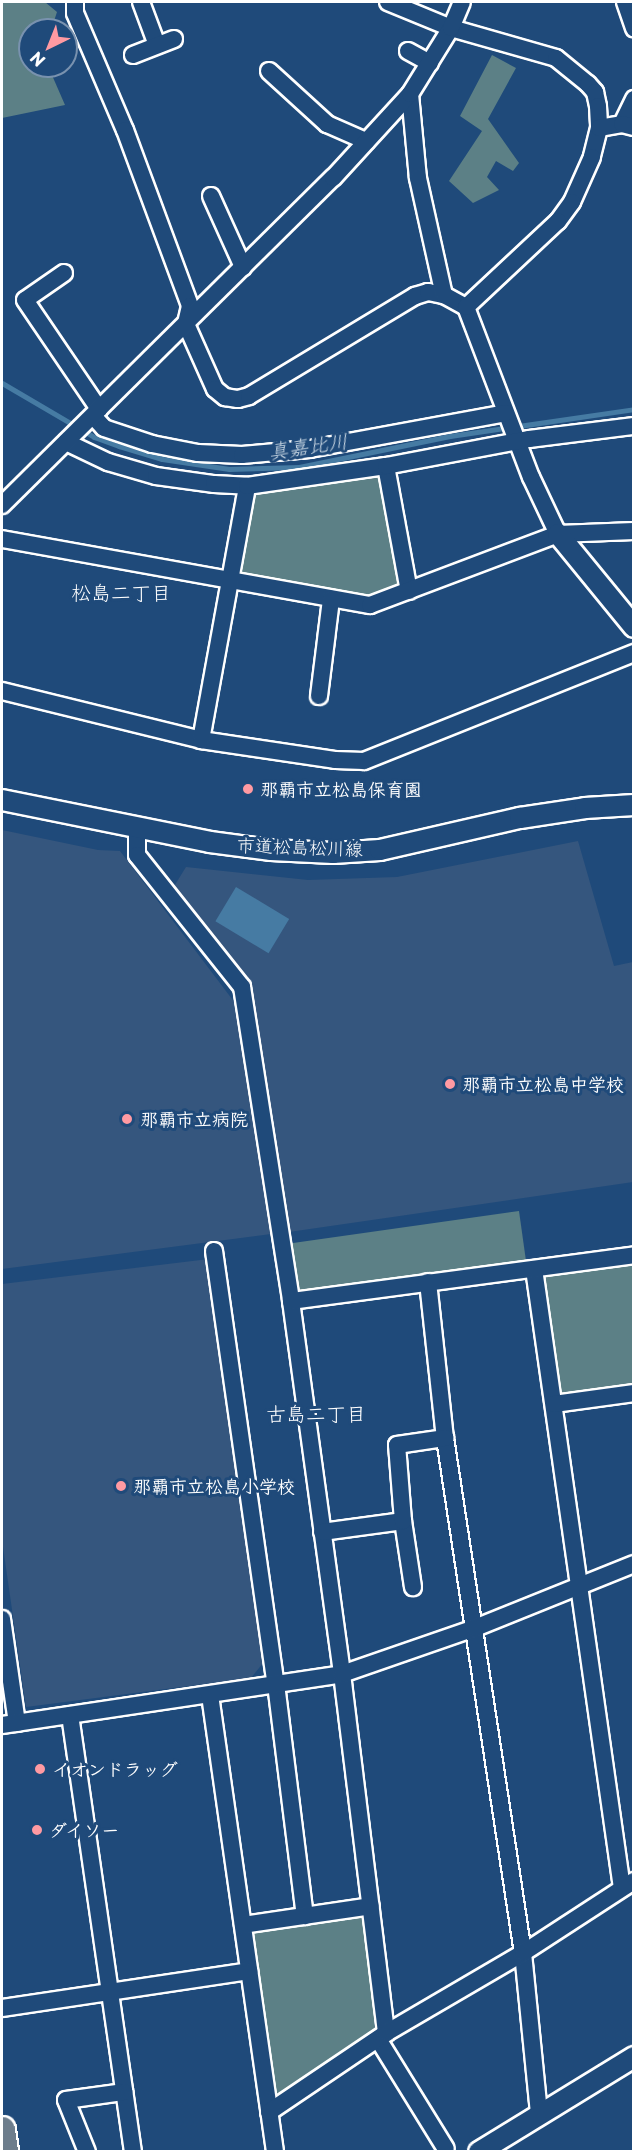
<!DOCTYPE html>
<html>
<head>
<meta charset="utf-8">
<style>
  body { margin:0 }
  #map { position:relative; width:635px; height:2153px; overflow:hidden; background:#1f4a7a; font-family:"Playpen Sans","Klee One",sans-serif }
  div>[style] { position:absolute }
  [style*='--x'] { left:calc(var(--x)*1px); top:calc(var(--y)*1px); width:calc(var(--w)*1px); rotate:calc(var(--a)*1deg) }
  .built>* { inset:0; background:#35567e }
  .green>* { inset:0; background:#5c8086 }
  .water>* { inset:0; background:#467ba3; transform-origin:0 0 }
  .stream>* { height:5px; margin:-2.5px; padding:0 2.5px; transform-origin:2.5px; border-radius:2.5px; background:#467ba3 }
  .roads { filter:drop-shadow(2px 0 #fff) drop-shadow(-2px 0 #fff) drop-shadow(0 2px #fff) drop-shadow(0 -2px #fff) }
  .minor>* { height:16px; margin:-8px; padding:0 8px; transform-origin:8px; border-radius:8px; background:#1f4a7a }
  .tertiary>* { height:20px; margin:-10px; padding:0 10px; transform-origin:10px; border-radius:10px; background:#1f4a7a }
  .primary>* { height:26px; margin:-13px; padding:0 13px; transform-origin:13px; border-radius:13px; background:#6d7d8c }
  .dots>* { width:16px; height:16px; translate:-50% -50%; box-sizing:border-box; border:3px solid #1f4a7a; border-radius:50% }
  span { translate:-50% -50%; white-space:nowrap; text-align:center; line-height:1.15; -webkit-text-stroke:6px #1f4a7a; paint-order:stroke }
  .poi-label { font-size:18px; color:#fff; font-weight:700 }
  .left { translate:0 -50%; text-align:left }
  .street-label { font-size:18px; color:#fff }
  .water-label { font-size:20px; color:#d1dee8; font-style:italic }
  .neighbourhood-label { font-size:20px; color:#fff }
  .frame { position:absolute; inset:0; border:3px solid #fff; pointer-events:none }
  .north { position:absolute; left:18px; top:18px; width:60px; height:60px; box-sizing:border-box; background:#1f4a7a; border:2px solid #7992af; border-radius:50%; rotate:223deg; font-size:16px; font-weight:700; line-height:24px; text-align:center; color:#fff }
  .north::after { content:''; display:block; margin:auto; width:21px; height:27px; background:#ff9aa2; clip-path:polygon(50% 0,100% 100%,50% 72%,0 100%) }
</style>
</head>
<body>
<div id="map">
  <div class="built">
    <i style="clip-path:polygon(2px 830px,98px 850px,120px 851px,235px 1003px,271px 1234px,2px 1269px)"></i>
    <i style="clip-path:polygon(578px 841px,614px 966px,633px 962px,633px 1182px,289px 1232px,250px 985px,173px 888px,186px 867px,308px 880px,397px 877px)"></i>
    <i style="clip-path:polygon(209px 1259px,263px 1663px,251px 1678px,26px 1707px,2px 1540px,2px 1284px)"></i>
  </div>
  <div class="green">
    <i style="clip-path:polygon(2px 2px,45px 2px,57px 12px,51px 30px,30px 30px,30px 66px,48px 66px,65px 105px,2px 118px)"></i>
    <i style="clip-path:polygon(492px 55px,516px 68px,488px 119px,519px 163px,513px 171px,496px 161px,487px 177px,499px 190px,473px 203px,449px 181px,482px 131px,460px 116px)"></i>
    <i style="clip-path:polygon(383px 475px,390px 513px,386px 515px,405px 587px,371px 600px,239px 572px,253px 497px,258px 493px)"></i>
    <i style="clip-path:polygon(519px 1211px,526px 1261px,302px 1292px,292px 1284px,286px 1244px)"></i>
    <i style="clip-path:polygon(633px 1260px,633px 1387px,559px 1398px,539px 1286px,547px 1272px)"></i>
    <i style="clip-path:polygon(366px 1914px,375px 2029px,274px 2097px,252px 1933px)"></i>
  </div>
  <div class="water">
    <i style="left:236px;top:887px;width:62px;height:40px;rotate:31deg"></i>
  </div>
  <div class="stream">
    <i style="--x:2;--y:383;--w:107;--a:30.4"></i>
    <i style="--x:94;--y:437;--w:27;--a:20"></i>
    <i style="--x:119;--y:446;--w:45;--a:16.8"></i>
    <i style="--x:162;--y:459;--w:68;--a:8.5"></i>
    <i style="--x:229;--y:469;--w:70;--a:-1.6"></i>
    <i style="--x:299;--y:467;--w:154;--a:-11.6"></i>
    <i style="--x:450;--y:436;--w:186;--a:-8.3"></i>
  </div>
  <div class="roads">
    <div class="minor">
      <i style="--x:75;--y:2;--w:11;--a:90"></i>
      <i style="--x:75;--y:13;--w:127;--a:66.9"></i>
      <i style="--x:125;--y:130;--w:188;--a:69.7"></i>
      <i style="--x:190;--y:306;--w:18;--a:103"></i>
      <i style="--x:186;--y:324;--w:71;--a:66"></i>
      <i style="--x:215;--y:389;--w:13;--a:39"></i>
      <i style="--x:225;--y:397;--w:13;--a:9"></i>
      <i style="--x:238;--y:399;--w:11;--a:-15"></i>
      <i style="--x:249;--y:396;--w:194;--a:-31.1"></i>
      <i style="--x:415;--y:296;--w:14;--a:-17"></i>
      <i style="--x:428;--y:292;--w:16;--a:11"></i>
      <i style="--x:444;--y:295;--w:25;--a:29"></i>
      <i style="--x:466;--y:307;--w:182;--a:69.1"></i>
      <i style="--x:531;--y:477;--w:63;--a:64.7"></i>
      <i style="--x:141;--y:2;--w:46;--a:69.6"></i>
      <i style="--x:388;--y:2;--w:68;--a:22.4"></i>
      <i style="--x:451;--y:28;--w:109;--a:15.9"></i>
      <i style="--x:556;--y:58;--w:41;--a:39.1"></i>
      <i style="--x:588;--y:84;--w:11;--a:49"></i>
      <i style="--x:595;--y:92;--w:14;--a:78"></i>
      <i style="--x:598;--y:106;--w:22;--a:87"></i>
      <i style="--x:599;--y:128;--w:30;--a:104"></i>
      <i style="--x:592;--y:157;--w:49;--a:114"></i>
      <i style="--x:572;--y:202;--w:24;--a:126"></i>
      <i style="--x:558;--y:221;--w:126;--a:136.9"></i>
      <i style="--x:625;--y:2;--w:28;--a:71"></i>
      <i style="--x:408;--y:51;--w:25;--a:29"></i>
      <i style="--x:133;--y:55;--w:44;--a:-21.3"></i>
      <i style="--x:269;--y:71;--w:79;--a:42.4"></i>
      <i style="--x:327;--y:124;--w:43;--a:23.6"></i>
      <i style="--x:410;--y:94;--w:84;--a:84.6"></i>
      <i style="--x:418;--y:178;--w:120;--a:77.5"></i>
      <i style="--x:622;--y:124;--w:28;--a:-64"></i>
      <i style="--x:599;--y:128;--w:23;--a:-10"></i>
      <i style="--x:622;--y:124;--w:12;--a:14"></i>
      <i style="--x:211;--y:196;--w:78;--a:65.7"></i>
      <i style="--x:64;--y:273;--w:47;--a:145.3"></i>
      <i style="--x:25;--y:300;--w:132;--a:55.8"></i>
      <i style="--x:93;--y:416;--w:16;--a:47"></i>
      <i style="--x:104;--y:428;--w:51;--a:18.4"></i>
      <i style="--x:152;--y:444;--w:47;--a:11.1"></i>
      <i style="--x:198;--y:453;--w:44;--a:2.6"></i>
      <i style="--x:242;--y:455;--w:68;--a:-5"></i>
      <i style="--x:310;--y:449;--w:199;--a:-10.4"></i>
      <i style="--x:66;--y:442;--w:47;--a:25.5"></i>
      <i style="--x:108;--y:462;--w:50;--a:16.3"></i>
      <i style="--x:156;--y:476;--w:59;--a:7.9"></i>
      <i style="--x:214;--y:484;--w:33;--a:3"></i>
      <i style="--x:386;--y:466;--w:127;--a:79.6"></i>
      <i style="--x:2;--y:505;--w:465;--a:-44.7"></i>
      <i style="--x:333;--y:178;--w:114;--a:-47.5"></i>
      <i style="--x:410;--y:94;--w:78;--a:-58.2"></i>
      <i style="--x:451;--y:28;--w:28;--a:-67"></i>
      <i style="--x:2;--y:539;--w:374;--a:10.2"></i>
      <i style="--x:370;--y:605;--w:201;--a:-20.7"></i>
      <i style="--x:558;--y:534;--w:76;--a:-2.3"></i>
      <i style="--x:2;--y:691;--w:205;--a:13.8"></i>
      <i style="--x:201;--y:740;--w:135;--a:8.5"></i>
      <i style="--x:335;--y:760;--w:29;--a:2"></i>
      <i style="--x:364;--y:761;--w:291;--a:-21.8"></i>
      <i style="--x:319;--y:696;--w:98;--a:-82.9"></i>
      <i style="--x:201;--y:740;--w:258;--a:-79.7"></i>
      <i style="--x:247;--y:486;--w:140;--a:-8.2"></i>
      <i style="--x:386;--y:466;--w:146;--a:-10.7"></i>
      <i style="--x:529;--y:439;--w:106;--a:-7.1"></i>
      <i style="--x:137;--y:827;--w:28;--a:90"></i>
      <i style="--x:137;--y:855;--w:169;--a:51.5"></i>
      <i style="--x:242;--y:987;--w:318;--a:81.1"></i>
      <i style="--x:291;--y:1301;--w:376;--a:82.2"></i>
      <i style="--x:342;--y:1674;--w:362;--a:83"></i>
      <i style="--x:214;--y:1251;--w:437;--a:81.9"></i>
      <i style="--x:276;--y:1684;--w:234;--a:82.9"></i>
      <i style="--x:534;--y:1269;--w:625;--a:81.91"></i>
      <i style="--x:428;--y:1282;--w:157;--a:83.8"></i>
      <i style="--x:445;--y:1438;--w:521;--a:81.39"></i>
      <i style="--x:523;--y:1953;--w:162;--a:84.3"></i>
      <i style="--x:291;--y:1301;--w:346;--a:-7.6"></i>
      <i style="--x:554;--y:1404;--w:81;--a:-7.8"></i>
      <i style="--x:403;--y:1521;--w:67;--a:81.4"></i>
      <i style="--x:322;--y:1532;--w:82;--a:-7.7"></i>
      <i style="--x:403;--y:1521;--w:76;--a:-94.5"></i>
      <i style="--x:397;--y:1445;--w:49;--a:-8.3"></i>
      <i style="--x:2;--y:1619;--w:105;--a:81.8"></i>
      <i style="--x:210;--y:1695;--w:462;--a:81.9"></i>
      <i style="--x:70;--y:1715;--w:442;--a:81.8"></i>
      <i style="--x:2;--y:1725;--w:344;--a:-8.5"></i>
      <i style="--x:342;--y:1674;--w:141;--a:-19.1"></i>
      <i style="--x:475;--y:1628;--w:171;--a:-21.9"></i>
      <i style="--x:243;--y:1925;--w:129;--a:-8.4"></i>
      <i style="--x:2;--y:2008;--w:250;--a:-8.5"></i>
      <i style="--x:378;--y:2039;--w:129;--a:58.3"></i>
      <i style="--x:269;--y:2112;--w:141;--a:-34"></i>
      <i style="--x:386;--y:2033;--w:159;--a:-30.3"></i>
      <i style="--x:523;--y:1953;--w:132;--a:-33"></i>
      <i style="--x:87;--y:2152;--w:56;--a:-112"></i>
      <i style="--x:66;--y:2100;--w:59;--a:-7.9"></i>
    </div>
    <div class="tertiary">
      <i style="--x:558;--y:534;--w:120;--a:50.7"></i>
      <i style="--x:2;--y:800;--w:212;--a:11.4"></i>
      <i style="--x:210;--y:842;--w:62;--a:7.5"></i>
      <i style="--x:271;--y:850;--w:62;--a:2.8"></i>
      <i style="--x:333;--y:853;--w:47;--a:-3.7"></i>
      <i style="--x:380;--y:850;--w:144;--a:-12.9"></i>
      <i style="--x:520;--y:818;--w:66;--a:-8.7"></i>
      <i style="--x:585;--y:808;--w:49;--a:-3.5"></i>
      <i style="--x:479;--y:2152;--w:182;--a:-31.5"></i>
    </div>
    <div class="primary">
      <i style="--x:2;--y:2130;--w:22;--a:82"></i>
    </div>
  </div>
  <div class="dots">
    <i style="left:248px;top:789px;background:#ff9aa2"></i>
    <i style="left:450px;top:1084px;background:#ff9aa2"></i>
    <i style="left:127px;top:1119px;background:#ff9aa2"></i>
    <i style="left:121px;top:1486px;background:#ff9aa2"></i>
    <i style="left:40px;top:1769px;background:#ff9aa2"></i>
    <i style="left:37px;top:1830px;background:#ff9aa2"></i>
  </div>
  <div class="poi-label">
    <span class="left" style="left:260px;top:789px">那覇市立松島保育園</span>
    <span class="left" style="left:462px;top:1084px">那覇市立松島中学校</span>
    <span class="left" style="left:140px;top:1119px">那覇市立病院</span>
    <span class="left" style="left:133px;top:1486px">那覇市立松島小学校</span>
    <span class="left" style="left:52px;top:1769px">イオンドラッグ</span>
    <span class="left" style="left:49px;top:1830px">ダイソー</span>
  </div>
  <div class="street-label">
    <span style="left:300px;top:847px;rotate:2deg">市道松島松川線</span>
  </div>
  <div class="water-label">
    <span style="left:308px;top:446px;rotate:-8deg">真嘉比川</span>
  </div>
  <div class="neighbourhood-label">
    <span style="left:121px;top:592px">松島二丁目</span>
    <span style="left:316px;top:1413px">古島二丁目</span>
  </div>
  <div class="frame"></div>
  <div class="north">N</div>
</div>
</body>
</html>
